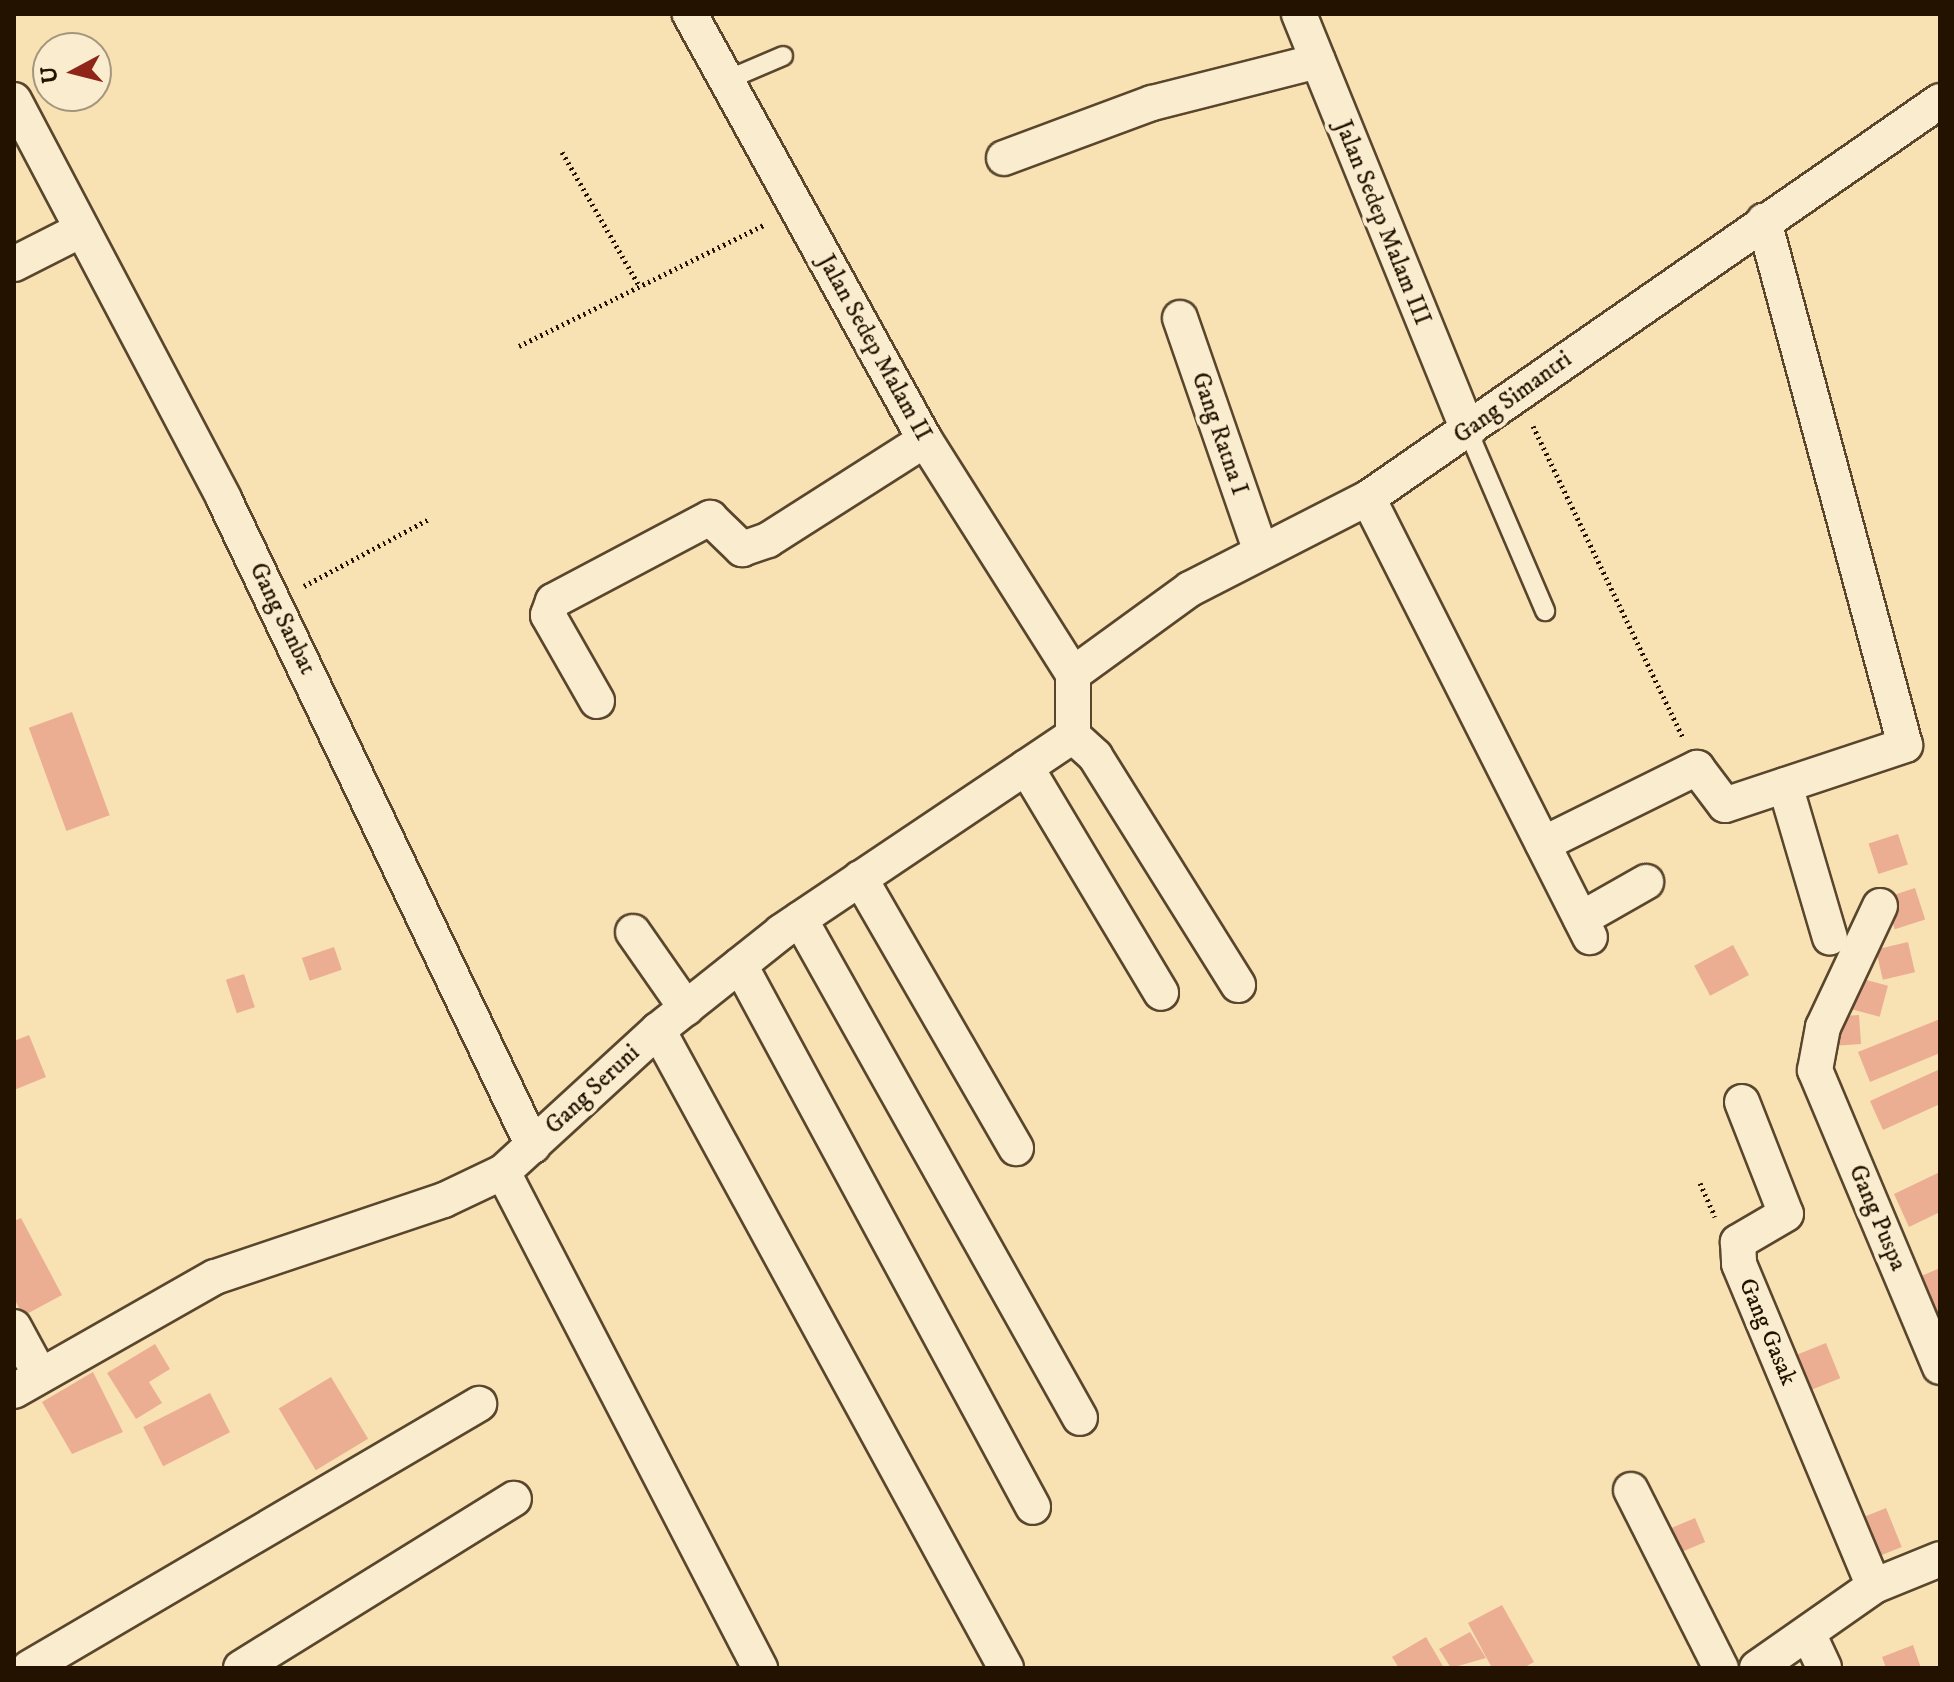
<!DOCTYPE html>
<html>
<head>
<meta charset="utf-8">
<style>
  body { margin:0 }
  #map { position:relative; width:1954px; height:1682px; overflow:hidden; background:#f8e2b4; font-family:"IM FELL DW Pica",serif }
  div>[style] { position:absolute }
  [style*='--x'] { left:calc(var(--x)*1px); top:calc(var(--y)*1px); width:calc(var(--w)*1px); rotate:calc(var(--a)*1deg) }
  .building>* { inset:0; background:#ebae92; transform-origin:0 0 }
  .path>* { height:5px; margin-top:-2.5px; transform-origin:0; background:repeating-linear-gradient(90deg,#241200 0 2px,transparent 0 6px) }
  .roads { filter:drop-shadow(2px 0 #59462d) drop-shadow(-2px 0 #59462d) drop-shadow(0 2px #59462d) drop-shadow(0 -2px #59462d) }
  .service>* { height:18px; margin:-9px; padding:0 9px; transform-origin:9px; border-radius:9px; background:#faecce }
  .minor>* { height:34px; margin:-17px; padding:0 17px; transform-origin:17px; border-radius:17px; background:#faecce }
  span { translate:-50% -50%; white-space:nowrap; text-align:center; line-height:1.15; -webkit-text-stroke:8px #faecce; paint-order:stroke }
  .street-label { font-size:24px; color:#241200 }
  .frame { position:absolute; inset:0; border:16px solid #241200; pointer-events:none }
  .north { position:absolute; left:32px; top:32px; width:80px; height:80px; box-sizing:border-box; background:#faecce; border:2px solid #a4957c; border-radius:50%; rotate:263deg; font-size:22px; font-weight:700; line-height:32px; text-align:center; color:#241200 }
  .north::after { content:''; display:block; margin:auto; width:28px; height:36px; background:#8f2418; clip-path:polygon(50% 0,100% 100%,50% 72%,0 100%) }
</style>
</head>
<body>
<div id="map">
  <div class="building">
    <i style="left:72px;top:712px;width:110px;height:46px;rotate:70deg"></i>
    <i style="left:1898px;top:834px;width:32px;height:31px;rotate:72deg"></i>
    <i style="left:1915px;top:888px;width:33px;height:32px;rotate:72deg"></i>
    <i style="left:1908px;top:942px;width:31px;height:33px;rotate:77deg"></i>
    <i style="left:1733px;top:945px;width:34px;height:44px;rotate:62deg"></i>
    <i style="left:334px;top:947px;width:24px;height:34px;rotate:71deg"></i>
    <i style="left:244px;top:974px;width:35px;height:19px;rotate:72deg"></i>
    <i style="left:1859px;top:978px;width:30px;height:32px;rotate:15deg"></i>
    <i style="left:1859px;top:1015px;width:29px;height:29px;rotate:86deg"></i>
    <i style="clip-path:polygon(1940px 1019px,1940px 1053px,1870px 1082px,1858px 1052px)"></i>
    <i style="clip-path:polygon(29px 1035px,46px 1077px,14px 1090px,14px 1041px)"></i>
    <i style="clip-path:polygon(1940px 1069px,1940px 1104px,1883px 1130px,1870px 1101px)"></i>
    <i style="clip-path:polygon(1940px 1172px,1940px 1212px,1909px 1227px,1894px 1194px)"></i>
    <i style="clip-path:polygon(21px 1218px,62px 1295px,23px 1316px,14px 1298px,14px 1221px)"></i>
    <i style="clip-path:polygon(1940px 1268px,1940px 1317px,1937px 1319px,1919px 1277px)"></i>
    <i style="left:1826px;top:1343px;width:38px;height:41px;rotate:68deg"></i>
    <i style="clip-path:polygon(155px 1344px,170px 1369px,149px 1382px,162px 1403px,136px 1419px,107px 1373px)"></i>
    <i style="clip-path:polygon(93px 1372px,123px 1432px,72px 1454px,42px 1402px)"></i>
    <i style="left:331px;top:1377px;width:72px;height:61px;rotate:59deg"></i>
    <i style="left:210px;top:1393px;width:44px;height:75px;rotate:63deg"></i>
    <i style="left:1886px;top:1508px;width:42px;height:36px;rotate:68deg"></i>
    <i style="left:1695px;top:1518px;width:26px;height:38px;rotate:67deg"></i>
    <i style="clip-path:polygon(1502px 1605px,1534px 1662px,1523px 1668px,1492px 1668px,1468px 1623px)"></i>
    <i style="clip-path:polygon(1470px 1632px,1486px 1658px,1451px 1668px,1439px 1649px)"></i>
    <i style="clip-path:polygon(1426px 1637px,1444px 1668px,1399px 1668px,1392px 1657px)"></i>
    <i style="clip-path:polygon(1913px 1645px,1921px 1668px,1886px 1668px,1882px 1657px)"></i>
  </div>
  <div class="path">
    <i style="--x:562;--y:152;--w:156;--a:60"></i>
    <i style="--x:519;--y:346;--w:275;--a:-26.3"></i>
    <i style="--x:1533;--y:426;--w:346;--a:64.3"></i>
    <i style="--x:304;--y:586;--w:142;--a:-28.2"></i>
    <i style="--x:1700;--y:1183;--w:37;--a:66"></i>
  </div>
  <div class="roads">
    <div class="service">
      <i style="--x:727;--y:80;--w:61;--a:-23.2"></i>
      <i style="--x:1468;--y:431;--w:196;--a:66.8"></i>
    </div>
    <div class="minor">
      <i style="--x:1299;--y:14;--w:450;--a:67.9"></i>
      <i style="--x:14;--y:100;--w:451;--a:62.2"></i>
      <i style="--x:224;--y:499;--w:717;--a:64.47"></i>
      <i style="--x:1004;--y:158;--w:158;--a:-20.4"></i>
      <i style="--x:1152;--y:103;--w:171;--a:-14.2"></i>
      <i style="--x:14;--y:264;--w:73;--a:-26.9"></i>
      <i style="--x:1180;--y:318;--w:244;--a:70.9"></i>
      <i style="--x:1368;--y:498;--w:492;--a:63.2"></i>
      <i style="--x:1073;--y:674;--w:145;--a:-36"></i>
      <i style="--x:1190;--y:589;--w:200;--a:-27.1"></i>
      <i style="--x:1368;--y:498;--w:696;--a:-34.76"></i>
      <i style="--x:597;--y:701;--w:99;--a:-119.7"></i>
      <i style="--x:548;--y:615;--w:15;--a:-70"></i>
      <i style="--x:553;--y:601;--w:178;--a:-27.9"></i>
      <i style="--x:710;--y:518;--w:45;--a:44.1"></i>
      <i style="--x:742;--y:549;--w:28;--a:-19"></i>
      <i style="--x:768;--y:540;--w:186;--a:-32.5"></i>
      <i style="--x:1073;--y:736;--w:30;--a:42"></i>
      <i style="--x:1095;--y:756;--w:270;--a:58"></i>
      <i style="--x:1026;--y:767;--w:263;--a:59.1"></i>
      <i style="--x:1785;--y:785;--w:159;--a:73.6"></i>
      <i style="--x:1543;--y:844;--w:172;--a:-26.3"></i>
      <i style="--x:1697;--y:768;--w:46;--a:52.9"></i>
      <i style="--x:1725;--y:805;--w:190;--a:-18.4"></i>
      <i style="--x:1905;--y:745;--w:543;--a:-105.06"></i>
      <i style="--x:860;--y:878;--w:312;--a:60"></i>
      <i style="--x:1880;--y:906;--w:134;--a:115.2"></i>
      <i style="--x:1823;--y:1027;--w:44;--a:100.5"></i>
      <i style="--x:1815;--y:1070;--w:322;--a:67.2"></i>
      <i style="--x:800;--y:919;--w:572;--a:60.7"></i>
      <i style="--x:1581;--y:919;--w:75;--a:-29.6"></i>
      <i style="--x:633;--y:932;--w:93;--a:55.1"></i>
      <i style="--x:740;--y:965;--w:616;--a:61.6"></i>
      <i style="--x:658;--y:1030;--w:727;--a:61.39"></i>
      <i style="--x:1742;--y:1102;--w:120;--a:68.6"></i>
      <i style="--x:1786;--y:1214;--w:56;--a:149.7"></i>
      <i style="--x:1738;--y:1242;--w:22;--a:87"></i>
      <i style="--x:1739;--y:1264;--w:349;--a:67.3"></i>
      <i style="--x:503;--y:1172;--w:559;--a:62.61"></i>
      <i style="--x:14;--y:1327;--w:55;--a:61.6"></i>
      <i style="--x:14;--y:1391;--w:231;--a:-29.6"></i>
      <i style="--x:215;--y:1277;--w:242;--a:-18.6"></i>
      <i style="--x:444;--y:1200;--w:65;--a:-25.4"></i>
      <i style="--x:503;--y:1172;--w:210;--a:-42.5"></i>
      <i style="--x:658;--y:1030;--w:157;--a:-38.5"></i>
      <i style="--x:781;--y:932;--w:352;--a:-33.9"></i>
      <i style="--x:1073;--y:736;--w:62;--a:-90"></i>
      <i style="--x:1073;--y:674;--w:277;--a:-122.3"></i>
      <i style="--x:925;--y:440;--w:487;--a:-118.9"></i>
      <i style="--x:1631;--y:1490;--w:199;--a:63.2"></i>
      <i style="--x:1808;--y:1633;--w:38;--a:65"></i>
      <i style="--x:29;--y:1668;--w:522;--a:-30.4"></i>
      <i style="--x:241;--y:1668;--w:321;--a:-31.8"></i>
      <i style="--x:1757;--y:1668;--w:143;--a:-35"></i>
      <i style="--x:1874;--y:1586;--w:71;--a:-22.2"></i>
    </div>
  </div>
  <div class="street-label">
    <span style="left:1382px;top:223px;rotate:68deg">Jalan Sedep Malam III</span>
    <span style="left:874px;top:348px;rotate:61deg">Jalan Sedep Malam II</span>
    <span style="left:1513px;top:398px;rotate:-36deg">Gang Simantri</span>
    <span style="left:1219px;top:434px;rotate:71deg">Gang Ratna I</span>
    <span style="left:282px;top:619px;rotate:64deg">Gang Sanbat</span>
    <span style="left:593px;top:1090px;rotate:-43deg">Gang Seruni</span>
    <span style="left:1877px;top:1218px;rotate:67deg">Gang Puspa</span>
    <span style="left:1767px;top:1332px;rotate:67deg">Gang Gasak</span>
  </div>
  <div class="frame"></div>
  <div class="north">U</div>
</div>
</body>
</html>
